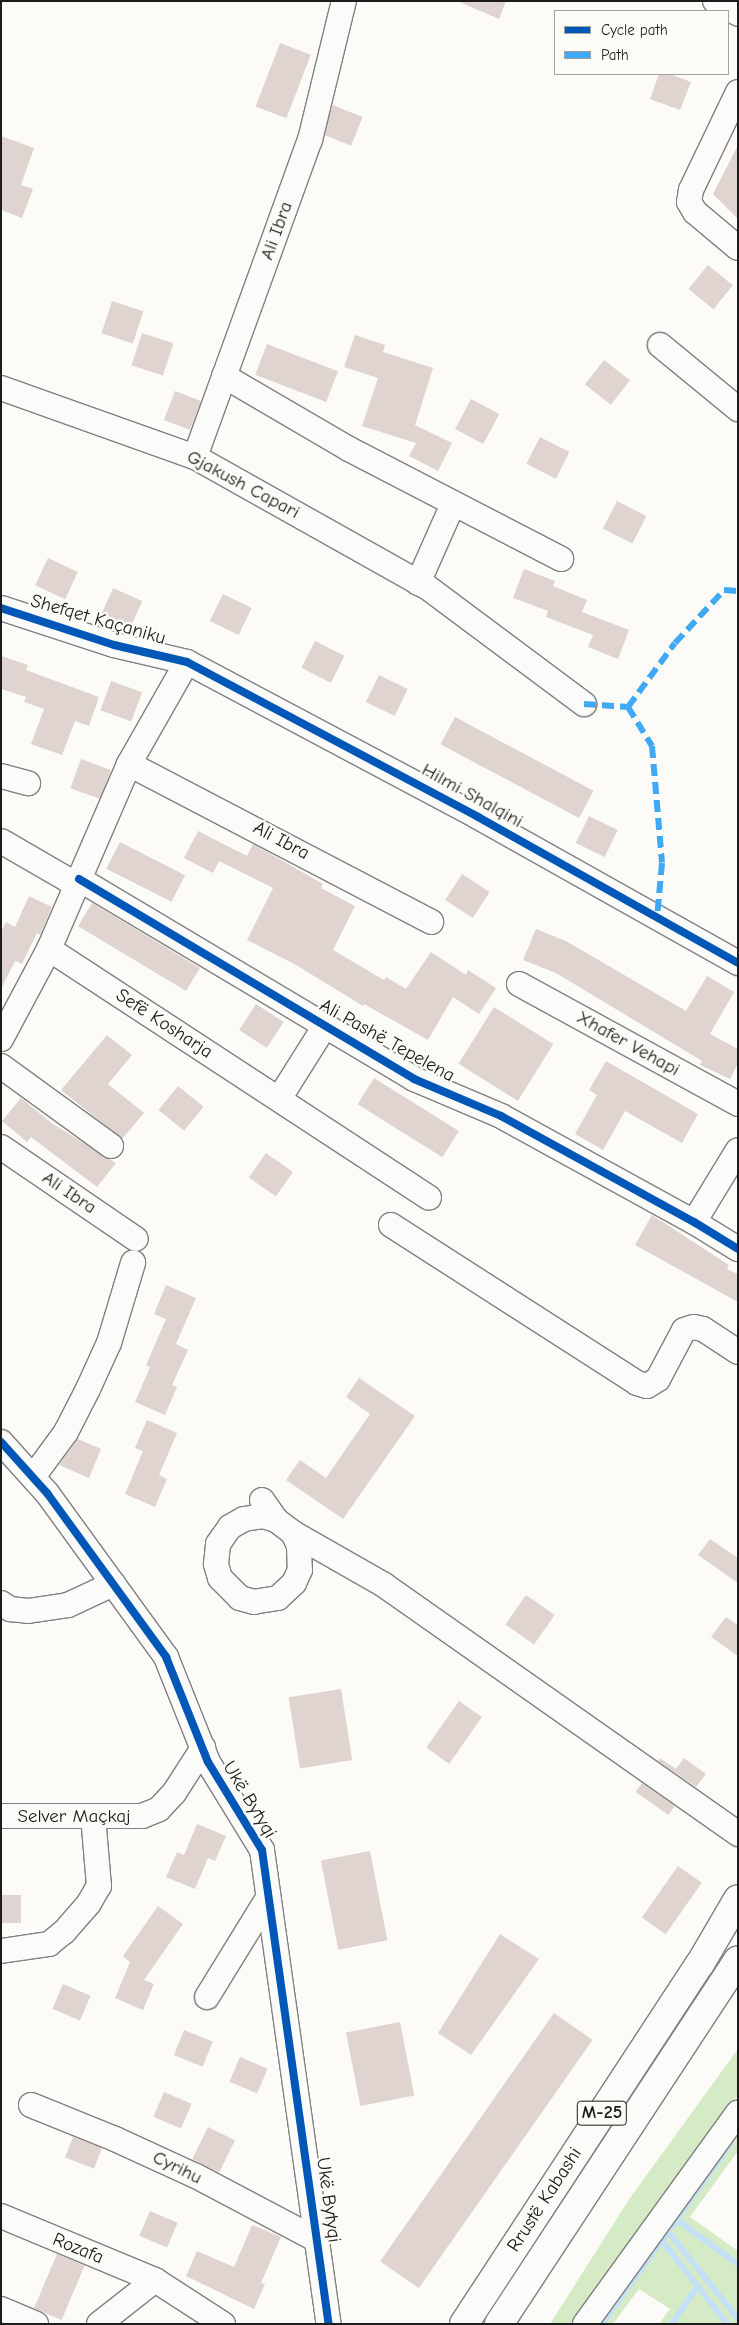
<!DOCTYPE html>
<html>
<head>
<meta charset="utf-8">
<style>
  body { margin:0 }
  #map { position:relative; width:739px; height:2325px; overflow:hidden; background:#fcfbf8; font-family:"Comic Neue",sans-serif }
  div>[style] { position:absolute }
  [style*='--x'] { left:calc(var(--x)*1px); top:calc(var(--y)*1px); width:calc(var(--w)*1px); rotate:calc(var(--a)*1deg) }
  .green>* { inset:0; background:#d4ebc5 }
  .stream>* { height:5.5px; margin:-2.75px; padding:0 2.75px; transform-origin:2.75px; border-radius:2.75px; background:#c4e0f7 }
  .building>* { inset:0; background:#dfd4d0; transform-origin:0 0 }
  .roads { filter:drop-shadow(1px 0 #81807f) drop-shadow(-1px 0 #81807f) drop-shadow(0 1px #81807f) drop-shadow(0 -1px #81807f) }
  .minor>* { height:24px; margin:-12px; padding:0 12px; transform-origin:12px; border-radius:12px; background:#fbfbf9 }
  .major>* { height:28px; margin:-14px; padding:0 14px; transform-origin:14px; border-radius:14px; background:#fbfbf9 }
  .quiet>* { height:6px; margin-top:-3px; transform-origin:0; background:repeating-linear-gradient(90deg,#3fa9f5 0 12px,transparent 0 18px) }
  .cycleway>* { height:8px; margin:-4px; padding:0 4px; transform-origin:4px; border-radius:4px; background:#0057b8 }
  span { translate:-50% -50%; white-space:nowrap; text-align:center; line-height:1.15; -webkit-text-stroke:5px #fdfcf7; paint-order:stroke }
  .shield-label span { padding:1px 4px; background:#fdfcf7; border:1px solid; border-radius:4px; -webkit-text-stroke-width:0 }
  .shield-label { font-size:18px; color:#1c1c1c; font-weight:700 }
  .street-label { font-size:19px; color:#1c1c1c }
  .frame { position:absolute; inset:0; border:2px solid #1c1c1c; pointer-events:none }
  .legend { position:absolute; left:554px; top:10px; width:175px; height:65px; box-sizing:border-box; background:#fdfcf7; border:1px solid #a3a29f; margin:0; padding:6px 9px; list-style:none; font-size:15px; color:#1c1c1c }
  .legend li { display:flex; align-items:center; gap:10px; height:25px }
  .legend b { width:25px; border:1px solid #a3a29f }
</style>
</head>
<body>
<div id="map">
  <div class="green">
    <i style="clip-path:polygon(738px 2049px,738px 2095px,576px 2324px,550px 2324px,630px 2198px)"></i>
    <i style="clip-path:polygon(738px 2126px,738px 2151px,690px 2217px,738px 2251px,738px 2324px,659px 2324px,670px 2309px,639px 2289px,613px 2324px,597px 2324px)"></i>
  </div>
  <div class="stream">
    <i style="--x:676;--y:2219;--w:77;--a:36"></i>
    <i style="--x:668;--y:2231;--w:112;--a:51.2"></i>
    <i style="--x:661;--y:2239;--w:108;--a:51.8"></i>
    <i style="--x:602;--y:2324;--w:222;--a:-54.5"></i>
    <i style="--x:672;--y:2324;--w:46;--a:-55.6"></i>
  </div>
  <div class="building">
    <i style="clip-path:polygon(457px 1px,506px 1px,499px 19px)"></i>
    <i style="left:280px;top:43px;width:33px;height:68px;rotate:21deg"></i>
    <i style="clip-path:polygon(659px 74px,670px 74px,691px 82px,680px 110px,650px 99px)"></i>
    <i style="left:333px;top:105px;width:32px;height:31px;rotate:22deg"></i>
    <i style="clip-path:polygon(1px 136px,34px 148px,21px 185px,33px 189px,22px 218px,1px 210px)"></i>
    <i style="clip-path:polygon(738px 145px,738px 219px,713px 194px)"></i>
    <i style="left:708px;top:265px;width:32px;height:31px;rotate:39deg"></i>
    <i style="left:112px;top:301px;width:33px;height:34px;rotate:18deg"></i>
    <i style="left:142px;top:333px;width:33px;height:34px;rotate:18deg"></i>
    <i style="clip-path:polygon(355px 335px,385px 345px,383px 352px,433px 368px,415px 425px,452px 443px,438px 471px,409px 456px,416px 443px,362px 426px,378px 378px,344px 367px)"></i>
    <i style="left:267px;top:344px;width:76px;height:33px;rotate:21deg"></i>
    <i style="left:604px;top:360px;width:33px;height:31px;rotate:38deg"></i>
    <i style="left:175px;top:391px;width:28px;height:31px;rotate:21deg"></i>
    <i style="left:471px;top:399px;width:32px;height:34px;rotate:28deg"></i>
    <i style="left:540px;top:437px;width:33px;height:30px;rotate:27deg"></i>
    <i style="left:617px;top:501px;width:33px;height:31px;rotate:27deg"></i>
    <i style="left:48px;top:558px;width:33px;height:30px;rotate:25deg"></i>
    <i style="clip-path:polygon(524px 569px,555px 581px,553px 586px,587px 600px,582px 612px,629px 630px,618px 659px,588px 647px,593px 635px,546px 617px,548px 611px,513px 598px)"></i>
    <i style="left:113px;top:588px;width:32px;height:31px;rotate:24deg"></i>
    <i style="left:223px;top:594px;width:32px;height:30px;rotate:26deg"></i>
    <i style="left:315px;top:641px;width:33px;height:30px;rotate:27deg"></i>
    <i style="clip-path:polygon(1px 656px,28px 665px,26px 670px,99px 697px,89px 726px,75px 721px,62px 755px,31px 744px,44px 709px,24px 702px,26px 697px,1px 689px)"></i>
    <i style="left:379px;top:675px;width:32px;height:30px;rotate:26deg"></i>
    <i style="left:111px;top:681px;width:33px;height:31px;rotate:20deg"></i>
    <i style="left:455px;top:717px;width:157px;height:31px;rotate:28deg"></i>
    <i style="left:81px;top:759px;width:32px;height:31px;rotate:20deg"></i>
    <i style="left:589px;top:816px;width:32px;height:30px;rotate:26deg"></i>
    <i style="clip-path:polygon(198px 831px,247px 856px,253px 844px,323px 884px,321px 888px,355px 906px,333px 950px,384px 980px,386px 977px,406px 989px,431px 952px,466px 975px,468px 970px,496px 988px,479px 1014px,453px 997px,428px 1040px,364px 1004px,363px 1006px,296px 965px,247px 940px,273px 888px,219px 861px,213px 873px,184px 858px)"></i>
    <i style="left:120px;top:842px;width:73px;height:30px;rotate:27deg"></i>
    <i style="left:462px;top:874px;width:33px;height:31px;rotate:33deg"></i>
    <i style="clip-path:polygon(29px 896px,52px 907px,40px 935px,37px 933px,22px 964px,15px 961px,1px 989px,1px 932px,6px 922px,15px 927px)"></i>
    <i style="left:92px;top:903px;width:126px;height:27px;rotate:31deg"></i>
    <i style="clip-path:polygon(536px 929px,566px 941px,686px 1011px,707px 976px,734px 992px,710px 1034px,738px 1049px,738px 1063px,730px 1079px,700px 1065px,702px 1061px,556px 973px,523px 960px)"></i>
    <i style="left:256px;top:1004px;width:33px;height:31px;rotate:33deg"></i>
    <i style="left:494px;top:1007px;width:70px;height:67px;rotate:32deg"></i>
    <i style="clip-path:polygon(107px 1035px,132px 1055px,108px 1084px,144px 1113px,122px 1139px,61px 1090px)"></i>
    <i style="clip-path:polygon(606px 1061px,698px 1114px,682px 1143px,625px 1111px,603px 1150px,575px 1134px,597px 1095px,589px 1090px)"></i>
    <i style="left:374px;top:1078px;width:100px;height:31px;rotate:32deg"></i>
    <i style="left:178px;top:1086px;width:33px;height:31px;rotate:39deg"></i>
    <i style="clip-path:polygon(21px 1098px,53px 1124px,116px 1163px,97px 1187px,31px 1137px,27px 1142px,2px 1121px)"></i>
    <i style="left:266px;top:1153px;width:33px;height:30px;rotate:35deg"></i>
    <i style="clip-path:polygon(652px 1215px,729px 1265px,727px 1269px,738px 1274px,738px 1302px,635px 1245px)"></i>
    <i style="clip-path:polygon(166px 1285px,196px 1298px,176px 1344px,188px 1350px,172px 1385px,177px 1387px,165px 1415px,135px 1402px,150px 1367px,146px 1365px,166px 1319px,154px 1314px)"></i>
    <i style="clip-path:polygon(359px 1378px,415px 1416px,343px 1519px,286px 1480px,300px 1460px,326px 1478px,370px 1414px,346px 1397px)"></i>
    <i style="clip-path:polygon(147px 1420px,177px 1433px,159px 1475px,167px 1479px,155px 1507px,125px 1494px,143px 1451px,135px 1448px)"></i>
    <i style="clip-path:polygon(78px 1439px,101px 1449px,89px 1478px,59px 1465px)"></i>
    <i style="clip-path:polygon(710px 1539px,738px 1558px,738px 1583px,698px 1555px)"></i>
    <i style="left:526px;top:1595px;width:35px;height:36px;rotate:35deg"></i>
    <i style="clip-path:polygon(726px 1617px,738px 1625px,738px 1656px,711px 1637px)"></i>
    <i style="left:341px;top:1689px;width:72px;height:53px;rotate:81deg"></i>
    <i style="left:459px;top:1701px;width:28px;height:57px;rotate:35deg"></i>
    <i style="clip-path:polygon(660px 1758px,676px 1769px,684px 1758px,706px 1774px,696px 1787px,658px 1761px)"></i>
    <i style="left:642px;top:1783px;width:40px;height:11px;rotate:35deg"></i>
    <i style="clip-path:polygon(197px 1824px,226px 1836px,215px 1861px,208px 1858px,195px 1889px,166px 1877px,177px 1852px,184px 1855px)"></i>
    <i style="left:370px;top:1851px;width:91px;height:50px;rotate:79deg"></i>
    <i style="left:678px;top:1866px;width:29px;height:63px;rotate:35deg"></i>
    <i style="left:1px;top:1895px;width:20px;height:28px"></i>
    <i style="clip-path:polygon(158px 1906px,183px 1924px,144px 1980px,154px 1984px,143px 2010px,115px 1998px,130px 1962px,123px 1956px)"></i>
    <i style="clip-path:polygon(500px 1934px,539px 1959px,471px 2055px,438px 2033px)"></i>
    <i style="left:63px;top:1984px;width:30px;height:27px;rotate:23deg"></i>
    <i style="left:554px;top:2013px;width:47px;height:303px;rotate:35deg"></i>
    <i style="left:400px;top:2022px;width:75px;height:55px;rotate:79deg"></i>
    <i style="left:184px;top:2030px;width:31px;height:27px;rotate:22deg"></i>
    <i style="left:240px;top:2057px;width:30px;height:27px;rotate:23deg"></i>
    <i style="left:164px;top:2092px;width:30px;height:27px;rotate:23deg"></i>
    <i style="left:208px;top:2127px;width:30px;height:36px;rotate:26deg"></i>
    <i style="left:73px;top:2137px;width:31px;height:22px;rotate:21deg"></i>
    <i style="left:150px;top:2211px;width:30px;height:27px;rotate:23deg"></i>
    <i style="clip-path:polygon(252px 2225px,281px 2237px,261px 2283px,265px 2284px,254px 2309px,186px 2276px,197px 2251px,234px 2267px)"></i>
    <i style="left:57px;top:2254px;width:30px;height:59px;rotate:23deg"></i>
  </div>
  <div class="roads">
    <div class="minor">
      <i style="--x:715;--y:1;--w:26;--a:29"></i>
      <i style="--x:738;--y:92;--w:109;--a:115.6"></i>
      <i style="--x:691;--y:190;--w:12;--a:99"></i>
      <i style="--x:689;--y:202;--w:12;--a:59"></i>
      <i style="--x:695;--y:212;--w:56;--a:39.9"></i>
      <i style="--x:660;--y:345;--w:101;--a:39.4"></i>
      <i style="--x:224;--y:376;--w:145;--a:30.3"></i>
      <i style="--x:349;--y:449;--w:239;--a:27.4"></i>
      <i style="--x:1;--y:388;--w:206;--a:19.6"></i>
      <i style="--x:195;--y:457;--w:266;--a:29.3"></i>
      <i style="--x:427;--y:587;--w:196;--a:36.7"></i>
      <i style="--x:195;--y:457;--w:337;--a:-70.1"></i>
      <i style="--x:310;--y:140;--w:143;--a:-76.3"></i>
      <i style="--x:418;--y:583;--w:86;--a:-66.1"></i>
      <i style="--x:1;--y:608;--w:119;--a:18.1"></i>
      <i style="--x:114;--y:645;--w:75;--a:13.1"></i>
      <i style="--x:187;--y:662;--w:330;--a:28"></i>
      <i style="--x:478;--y:817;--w:298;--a:29.3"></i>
      <i style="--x:129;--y:764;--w:341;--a:27.6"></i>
      <i style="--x:1;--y:776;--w:28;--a:15"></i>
      <i style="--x:1;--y:841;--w:88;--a:30.1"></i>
      <i style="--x:79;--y:879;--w:390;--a:30.8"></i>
      <i style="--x:414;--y:1079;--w:95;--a:23"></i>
      <i style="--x:501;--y:1116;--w:220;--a:28.8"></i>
      <i style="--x:694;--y:1222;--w:52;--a:31.5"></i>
      <i style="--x:49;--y:949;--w:454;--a:33.2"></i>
      <i style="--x:519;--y:984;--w:250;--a:28.7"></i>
      <i style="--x:1;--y:1039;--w:102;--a:-61.9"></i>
      <i style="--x:49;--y:949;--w:202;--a:-66.6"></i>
      <i style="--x:129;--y:764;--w:117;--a:-60.4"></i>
      <i style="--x:1;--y:1066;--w:136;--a:36"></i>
      <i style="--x:279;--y:1099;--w:86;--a:-57.8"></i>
      <i style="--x:1;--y:1147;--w:163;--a:34.3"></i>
      <i style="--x:694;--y:1222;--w:84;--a:-58.6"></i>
      <i style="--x:391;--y:1225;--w:292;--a:32.7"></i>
      <i style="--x:637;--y:1383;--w:10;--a:17"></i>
      <i style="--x:647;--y:1386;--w:13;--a:-32"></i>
      <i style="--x:658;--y:1379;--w:55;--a:-62"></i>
      <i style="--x:684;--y:1330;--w:10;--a:-17"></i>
      <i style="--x:694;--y:1327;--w:9;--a:13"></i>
      <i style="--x:703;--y:1329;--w:42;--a:33.3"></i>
      <i style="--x:1;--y:1442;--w:69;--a:48"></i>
      <i style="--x:47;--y:1493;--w:203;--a:54"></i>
      <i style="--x:166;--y:1657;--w:113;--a:68.2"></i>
      <i style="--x:208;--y:1762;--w:103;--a:58.5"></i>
      <i style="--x:262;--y:1850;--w:479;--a:82"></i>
      <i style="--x:33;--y:1477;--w:56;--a:-53.7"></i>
      <i style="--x:66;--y:1432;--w:48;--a:-62.9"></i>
      <i style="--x:88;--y:1389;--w:51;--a:-65.5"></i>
      <i style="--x:109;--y:1343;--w:84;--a:-73.3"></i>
      <i style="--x:262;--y:1500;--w:24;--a:55"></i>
      <i style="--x:276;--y:1520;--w:21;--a:37"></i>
      <i style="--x:293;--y:1533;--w:14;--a:65"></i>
      <i style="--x:299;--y:1546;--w:24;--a:88"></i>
      <i style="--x:300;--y:1570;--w:14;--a:115"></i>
      <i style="--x:294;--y:1583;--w:22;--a:137"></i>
      <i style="--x:278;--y:1598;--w:24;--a:171"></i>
      <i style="--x:254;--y:1602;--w:15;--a:-164"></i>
      <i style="--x:240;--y:1598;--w:28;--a:-135"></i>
      <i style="--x:220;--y:1578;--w:15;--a:-106"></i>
      <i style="--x:216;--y:1564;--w:20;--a:-84"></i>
      <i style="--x:218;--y:1544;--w:21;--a:-55"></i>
      <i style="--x:230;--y:1527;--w:16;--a:-30"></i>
      <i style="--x:244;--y:1519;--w:19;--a:-9"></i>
      <i style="--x:263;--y:1516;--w:14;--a:17"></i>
      <i style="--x:293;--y:1533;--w:105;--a:29.7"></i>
      <i style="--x:384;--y:1585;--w:433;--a:35.1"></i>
      <i style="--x:1;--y:1603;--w:11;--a:34"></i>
      <i style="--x:10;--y:1609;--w:18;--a:6"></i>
      <i style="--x:28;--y:1611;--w:40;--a:-8.5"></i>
      <i style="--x:68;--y:1605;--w:50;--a:-25"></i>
      <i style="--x:1;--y:1816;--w:141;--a:0"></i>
      <i style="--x:142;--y:1816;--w:18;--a:-22"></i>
      <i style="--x:159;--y:1809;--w:22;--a:-47"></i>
      <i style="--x:174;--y:1793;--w:54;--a:-57.2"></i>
      <i style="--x:1;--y:1951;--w:49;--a:-8.3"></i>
      <i style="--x:49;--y:1944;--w:19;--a:-39"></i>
      <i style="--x:64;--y:1932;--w:38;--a:-49"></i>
      <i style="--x:89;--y:1903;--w:20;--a:-60"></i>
      <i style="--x:99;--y:1886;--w:70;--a:-94.9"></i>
      <i style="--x:207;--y:1997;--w:116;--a:-58.4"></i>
      <i style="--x:31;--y:2105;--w:91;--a:22"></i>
      <i style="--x:115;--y:2139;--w:89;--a:24.6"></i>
      <i style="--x:196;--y:2176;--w:137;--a:27.9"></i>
      <i style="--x:1;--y:2216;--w:167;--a:22.6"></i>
      <i style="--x:155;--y:2280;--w:81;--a:32.9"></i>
      <i style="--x:1;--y:2309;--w:38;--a:23"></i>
      <i style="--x:99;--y:2324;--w:71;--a:-38.2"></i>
      <i style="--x:585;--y:2324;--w:261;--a:-54.1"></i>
    </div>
    <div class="major">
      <i style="--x:464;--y:2324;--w:430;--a:-56.8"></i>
      <i style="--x:700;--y:1964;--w:75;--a:-59.7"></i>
      <i style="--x:499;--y:2324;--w:435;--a:-56.7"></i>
    </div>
  </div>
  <div class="quiet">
    <i style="--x:584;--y:704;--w:44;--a:3.9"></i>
    <i style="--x:628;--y:707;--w:46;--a:58.4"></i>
    <i style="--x:652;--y:746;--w:117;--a:85.1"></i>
    <i style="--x:662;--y:863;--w:55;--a:95.2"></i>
    <i style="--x:628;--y:707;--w:79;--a:-53.7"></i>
    <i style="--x:675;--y:643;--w:72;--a:-47.2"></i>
    <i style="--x:724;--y:590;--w:14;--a:4"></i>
  </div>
  <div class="cycleway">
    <i style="--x:1;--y:608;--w:119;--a:18.1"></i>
    <i style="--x:114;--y:645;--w:75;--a:13.1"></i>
    <i style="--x:187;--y:662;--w:330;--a:28"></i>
    <i style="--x:478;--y:817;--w:298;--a:29.3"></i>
    <i style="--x:79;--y:879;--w:390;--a:30.8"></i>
    <i style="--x:414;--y:1079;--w:95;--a:23"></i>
    <i style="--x:501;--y:1116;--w:220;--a:28.8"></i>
    <i style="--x:694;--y:1222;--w:52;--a:31.5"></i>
    <i style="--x:1;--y:1442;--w:69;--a:48"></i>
    <i style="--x:47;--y:1493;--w:203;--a:54"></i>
    <i style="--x:166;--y:1657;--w:113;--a:68.2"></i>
    <i style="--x:208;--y:1762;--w:103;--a:58.5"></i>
    <i style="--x:262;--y:1850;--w:479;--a:82"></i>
  </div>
  <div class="shield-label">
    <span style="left:602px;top:2113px">M-25</span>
  </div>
  <div class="street-label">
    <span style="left:277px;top:231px;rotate:-70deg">Ali Ibra</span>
    <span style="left:243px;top:485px;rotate:28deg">Gjakush Capari</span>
    <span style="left:98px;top:620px;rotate:16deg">Shefqet Kaçaniku</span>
    <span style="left:472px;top:796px;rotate:29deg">Hilmi Shalqini</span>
    <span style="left:281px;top:841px;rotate:28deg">Ali Ibra</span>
    <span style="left:164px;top:1024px;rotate:33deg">Sefë Kosharja</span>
    <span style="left:387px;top:1041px;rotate:29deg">Ali Pashë Tepelena</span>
    <span style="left:628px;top:1044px;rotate:29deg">Xhafer Vehapi</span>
    <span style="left:69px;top:1193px;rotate:34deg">Ali Ibra</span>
    <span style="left:249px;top:1800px;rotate:59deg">Ukë Bytyqi</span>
    <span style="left:74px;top:1817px">Selver Maçkaj</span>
    <span style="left:177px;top:2168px;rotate:26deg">Cyrihu</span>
    <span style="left:328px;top:2200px;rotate:82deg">Ukë Bytyqi</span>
    <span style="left:545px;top:2200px;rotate:-57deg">Rrustë Kabashi</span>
    <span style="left:78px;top:2249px;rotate:22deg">Rozafa</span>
  </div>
  <div class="frame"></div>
  <ul class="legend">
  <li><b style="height:6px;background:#0057b8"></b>Cycle path</li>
  <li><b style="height:6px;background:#3fa9f5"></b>Path</li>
  </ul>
</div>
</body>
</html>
